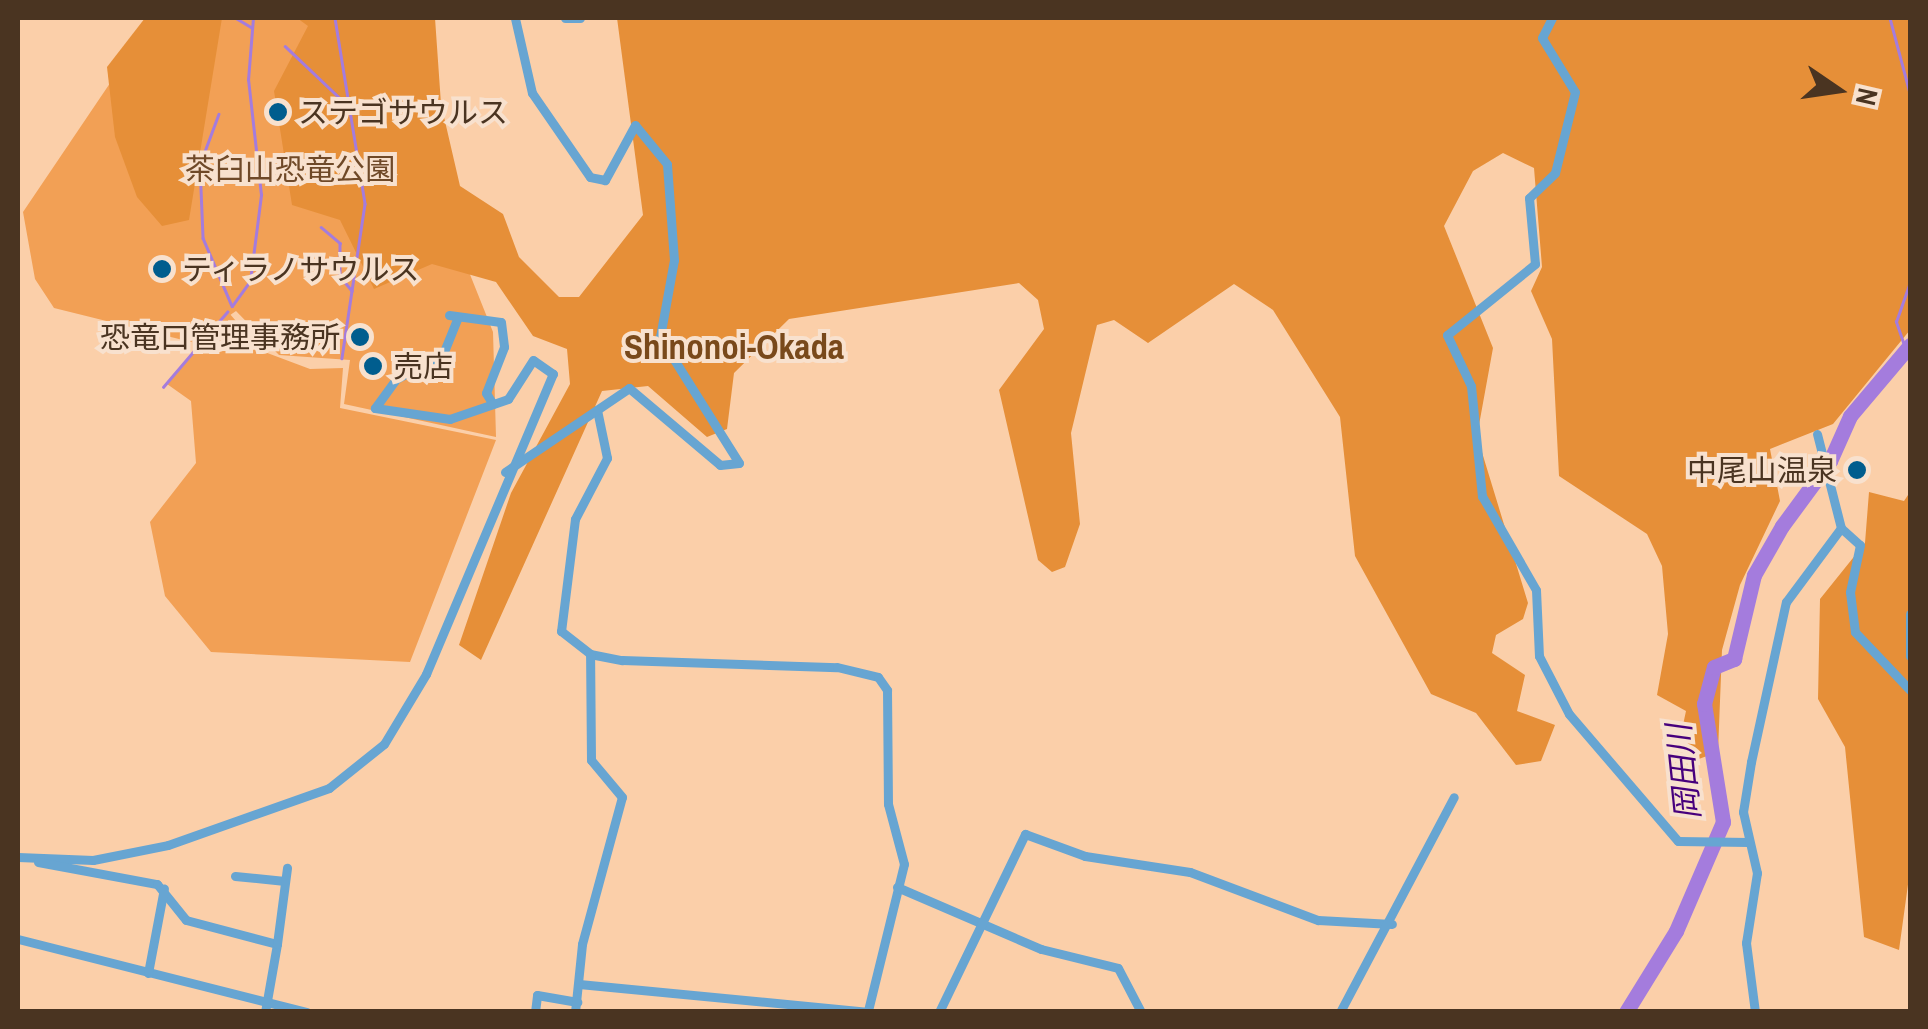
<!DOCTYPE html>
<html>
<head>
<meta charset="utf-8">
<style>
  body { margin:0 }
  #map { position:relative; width:1928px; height:1029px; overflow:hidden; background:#fbcfa9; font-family:"Archivo Narrow","Noto Sans JP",sans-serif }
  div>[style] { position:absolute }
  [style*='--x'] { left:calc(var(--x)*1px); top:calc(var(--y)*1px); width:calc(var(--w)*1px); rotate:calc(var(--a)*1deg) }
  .green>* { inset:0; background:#f2a055 }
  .forest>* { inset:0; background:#e68f38 }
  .stream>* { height:2.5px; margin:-1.25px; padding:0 1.25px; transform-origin:1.25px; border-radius:1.25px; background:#a47cdd }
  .river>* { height:15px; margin:-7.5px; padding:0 7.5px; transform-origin:7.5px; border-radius:7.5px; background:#a47cdd }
  .street>* { height:9px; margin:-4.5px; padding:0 4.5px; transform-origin:4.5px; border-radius:4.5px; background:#67a5d2 }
  .dots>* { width:28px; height:28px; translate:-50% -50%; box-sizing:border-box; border:5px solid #f8e1ce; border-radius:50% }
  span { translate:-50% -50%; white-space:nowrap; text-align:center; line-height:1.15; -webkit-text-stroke:8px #f8e1ce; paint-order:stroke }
  .poi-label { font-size:30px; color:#4a3421 }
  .left { translate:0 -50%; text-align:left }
  .right { translate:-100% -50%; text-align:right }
  .park-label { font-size:30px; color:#6f4928 }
  .water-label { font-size:32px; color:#47007d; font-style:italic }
  .quarter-label { font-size:35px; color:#79491b; font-weight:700 }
  .frame { position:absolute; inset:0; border:20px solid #4a3421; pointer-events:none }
  .north { position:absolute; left:1788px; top:40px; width:100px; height:100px; -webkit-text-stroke:8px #f8e1ce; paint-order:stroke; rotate:103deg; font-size:28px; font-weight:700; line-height:40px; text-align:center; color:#4a3421 }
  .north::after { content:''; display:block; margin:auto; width:35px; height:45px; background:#4a3421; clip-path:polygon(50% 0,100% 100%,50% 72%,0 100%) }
</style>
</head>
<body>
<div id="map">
  <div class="green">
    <i style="clip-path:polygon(154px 18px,428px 18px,430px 77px,469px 272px,493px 332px,496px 437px,344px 404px,350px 360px,279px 355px,236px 311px,191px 342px,54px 308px,35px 279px,23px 212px)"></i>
    <i style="clip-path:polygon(229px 313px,262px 351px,310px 369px,343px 368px,340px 408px,496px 440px,410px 662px,211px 652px,165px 596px,150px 522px,196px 463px,191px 401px,167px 384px)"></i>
  </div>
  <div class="forest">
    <i style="clip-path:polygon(145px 18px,222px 18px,189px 220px,162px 226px,137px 197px,115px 137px,107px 67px)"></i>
    <i style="clip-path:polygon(297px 18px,435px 18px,441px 104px,460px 186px,503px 214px,519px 257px,559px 297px,579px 297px,643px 215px,617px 18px,1910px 18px,1910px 330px,1833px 424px,1770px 449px,1780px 501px,1740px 585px,1722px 650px,1718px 752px,1685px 764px,1677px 753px,1686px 711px,1657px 695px,1668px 634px,1662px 566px,1647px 534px,1559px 476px,1552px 339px,1531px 291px,1542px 267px,1534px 168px,1503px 153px,1473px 171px,1444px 226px,1493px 348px,1477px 436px,1528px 603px,1523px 619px,1496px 635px,1492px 653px,1525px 675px,1517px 711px,1555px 725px,1541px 761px,1516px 765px,1476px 713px,1431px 694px,1355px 556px,1340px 417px,1273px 310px,1234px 284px,1148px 343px,1114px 320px,1097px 325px,1071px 433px,1080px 524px,1065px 567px,1052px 572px,1038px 560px,999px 390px,1044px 329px,1038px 300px,1019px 283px,789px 319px,734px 373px,727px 429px,707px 437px,648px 386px,602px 391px,481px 660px,459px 645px,511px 493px,570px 384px,567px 349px,533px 336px,496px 282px,432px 264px,374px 289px,340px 220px,292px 205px,274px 91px,308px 26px)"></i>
    <i style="clip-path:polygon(1869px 492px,1904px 501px,1910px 492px,1910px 870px,1899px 950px,1864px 937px,1845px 747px,1818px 699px,1820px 599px,1865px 543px)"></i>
  </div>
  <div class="stream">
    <i style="--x:236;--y:18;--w:17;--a:31"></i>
    <i style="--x:335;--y:18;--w:188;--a:80.8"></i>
    <i style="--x:365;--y:204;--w:156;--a:98.5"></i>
    <i style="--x:1890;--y:18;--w:78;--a:75.1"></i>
    <i style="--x:285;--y:46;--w:81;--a:43.5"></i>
    <i style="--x:219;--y:114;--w:54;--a:110.4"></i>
    <i style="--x:200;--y:165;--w:73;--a:87.6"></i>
    <i style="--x:203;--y:238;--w:74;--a:66.9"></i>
    <i style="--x:232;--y:306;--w:31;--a:-54"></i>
    <i style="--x:250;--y:281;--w:87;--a:-82.7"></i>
    <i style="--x:261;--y:195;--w:116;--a:-96.4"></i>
    <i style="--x:248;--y:80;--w:62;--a:-85.4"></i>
    <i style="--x:321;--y:227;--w:25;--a:40"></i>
    <i style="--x:340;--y:243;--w:33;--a:90"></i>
    <i style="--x:340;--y:276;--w:19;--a:51"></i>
    <i style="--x:1910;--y:264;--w:1;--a:90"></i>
    <i style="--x:1906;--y:351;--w:31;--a:-109"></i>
    <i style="--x:1896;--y:322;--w:42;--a:-70.7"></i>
    <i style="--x:163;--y:387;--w:99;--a:-49.5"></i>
  </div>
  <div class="river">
    <i style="--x:1626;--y:1012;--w:95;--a:-58.3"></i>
    <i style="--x:1676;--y:931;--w:119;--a:-66.7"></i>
    <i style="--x:1723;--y:822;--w:120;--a:-99.1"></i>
    <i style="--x:1704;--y:704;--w:38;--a:-75"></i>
    <i style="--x:1714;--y:667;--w:22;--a:-22"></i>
    <i style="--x:1734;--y:659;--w:86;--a:-76.6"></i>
    <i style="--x:1754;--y:575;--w:56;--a:-60.3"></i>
    <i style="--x:1782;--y:526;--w:81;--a:-53.6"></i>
    <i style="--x:1830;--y:461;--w:49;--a:-66"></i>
    <i style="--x:1850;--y:416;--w:93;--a:-49.8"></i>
  </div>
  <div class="street">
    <i style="--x:565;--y:18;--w:15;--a:0"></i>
    <i style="--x:1552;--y:18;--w:22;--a:117"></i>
    <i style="--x:1542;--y:38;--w:63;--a:58.6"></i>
    <i style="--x:1575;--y:92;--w:83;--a:103.9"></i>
    <i style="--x:1555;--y:173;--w:36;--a:136"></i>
    <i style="--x:1529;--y:198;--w:66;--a:84.8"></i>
    <i style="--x:1535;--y:264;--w:113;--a:141.1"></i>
    <i style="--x:1447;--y:335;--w:56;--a:64.8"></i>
    <i style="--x:1471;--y:386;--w:111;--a:84.3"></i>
    <i style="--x:1482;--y:496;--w:108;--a:60.1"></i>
    <i style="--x:1536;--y:590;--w:66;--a:87.4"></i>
    <i style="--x:1539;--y:656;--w:65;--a:62.7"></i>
    <i style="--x:1569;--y:714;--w:167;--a:49.4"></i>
    <i style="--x:1678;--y:841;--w:70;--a:0.8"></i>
    <i style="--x:449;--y:315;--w:52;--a:7.7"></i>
    <i style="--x:501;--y:322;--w:25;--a:83"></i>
    <i style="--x:504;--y:347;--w:49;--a:111.4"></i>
    <i style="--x:486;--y:393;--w:13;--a:58"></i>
    <i style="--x:597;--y:410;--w:49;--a:78.2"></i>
    <i style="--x:607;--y:458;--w:69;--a:117.7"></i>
    <i style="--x:575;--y:519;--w:113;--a:97.1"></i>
    <i style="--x:561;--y:631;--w:37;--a:38"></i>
    <i style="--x:590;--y:654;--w:33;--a:11"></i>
    <i style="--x:622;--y:660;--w:215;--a:1.9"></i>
    <i style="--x:837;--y:667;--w:42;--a:13.7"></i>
    <i style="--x:878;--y:677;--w:16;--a:55"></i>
    <i style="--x:887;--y:690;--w:114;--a:89.5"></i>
    <i style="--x:888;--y:804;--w:62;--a:75.1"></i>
    <i style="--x:904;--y:864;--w:151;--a:103.8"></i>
    <i style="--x:505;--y:472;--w:150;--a:-34.1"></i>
    <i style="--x:629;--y:388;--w:119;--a:40.2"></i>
    <i style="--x:720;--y:465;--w:19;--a:-6"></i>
    <i style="--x:739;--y:463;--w:149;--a:-122.1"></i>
    <i style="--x:660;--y:337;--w:78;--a:-79.7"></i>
    <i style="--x:674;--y:260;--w:96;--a:-94.2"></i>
    <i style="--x:667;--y:164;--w:50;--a:-129.4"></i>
    <i style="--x:635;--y:125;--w:63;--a:118.6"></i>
    <i style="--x:605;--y:180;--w:15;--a:-169"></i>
    <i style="--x:590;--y:177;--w:102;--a:-124.6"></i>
    <i style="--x:532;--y:93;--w:77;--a:-102.8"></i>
    <i style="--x:1841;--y:528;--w:25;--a:42"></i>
    <i style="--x:1860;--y:545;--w:48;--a:102"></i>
    <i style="--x:1850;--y:592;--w:40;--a:82.9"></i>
    <i style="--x:1855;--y:632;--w:80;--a:46.5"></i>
    <i style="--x:1910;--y:614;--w:42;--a:90"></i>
    <i style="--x:18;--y:857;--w:75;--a:2.3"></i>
    <i style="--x:93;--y:860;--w:76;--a:-11.3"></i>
    <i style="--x:168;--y:845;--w:171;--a:-19.5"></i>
    <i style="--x:329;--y:788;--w:70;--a:-38.7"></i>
    <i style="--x:384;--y:744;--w:82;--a:-59"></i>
    <i style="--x:426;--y:674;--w:326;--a:-67.1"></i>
    <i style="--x:553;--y:374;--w:24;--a:-145"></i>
    <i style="--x:533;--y:360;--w:46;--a:122.7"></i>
    <i style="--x:508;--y:399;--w:61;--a:161"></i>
    <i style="--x:450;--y:419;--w:76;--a:-171.7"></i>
    <i style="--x:375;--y:408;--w:36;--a:-54"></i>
    <i style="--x:396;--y:379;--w:53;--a:-28"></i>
    <i style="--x:443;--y:354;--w:40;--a:-68"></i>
    <i style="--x:38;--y:862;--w:121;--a:10.5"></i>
    <i style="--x:157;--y:884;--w:46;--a:51.1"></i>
    <i style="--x:186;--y:920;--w:94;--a:14.8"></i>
    <i style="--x:277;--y:944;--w:69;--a:100"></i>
    <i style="--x:235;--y:876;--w:50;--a:5.7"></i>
    <i style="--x:897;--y:887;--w:157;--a:23.3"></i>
    <i style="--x:1041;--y:949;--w:79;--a:13.9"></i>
    <i style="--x:1118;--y:968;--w:50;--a:62.4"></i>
    <i style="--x:18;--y:939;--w:298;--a:14.2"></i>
    <i style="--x:277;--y:944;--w:77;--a:-82.5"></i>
    <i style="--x:148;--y:973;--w:86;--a:-79.3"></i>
    <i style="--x:579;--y:984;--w:291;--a:5.5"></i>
    <i style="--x:535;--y:1012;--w:17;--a:-83"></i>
    <i style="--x:537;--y:995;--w:41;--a:9.9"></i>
    <i style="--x:575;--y:1012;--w:68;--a:-84.1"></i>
    <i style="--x:582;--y:944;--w:152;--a:-74.8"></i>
    <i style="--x:622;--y:797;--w:48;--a:-130"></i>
    <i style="--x:591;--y:760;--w:106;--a:-90.5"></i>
    <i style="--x:939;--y:1012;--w:198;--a:-64.2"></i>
    <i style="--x:1025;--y:834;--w:64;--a:20.1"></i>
    <i style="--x:1085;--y:856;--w:106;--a:8.7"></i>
    <i style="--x:1190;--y:872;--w:137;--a:20.6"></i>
    <i style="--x:1318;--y:920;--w:74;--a:3.1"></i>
    <i style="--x:1340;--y:1012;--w:243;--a:-62.1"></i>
    <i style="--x:1755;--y:1012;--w:70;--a:-97.4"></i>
    <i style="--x:1746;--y:943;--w:71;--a:-81.1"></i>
    <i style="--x:1757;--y:873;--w:63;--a:-102.9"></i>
    <i style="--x:1743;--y:812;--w:51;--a:-80.9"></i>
    <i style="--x:1751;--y:762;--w:164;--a:-77.7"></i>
    <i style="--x:1786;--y:602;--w:92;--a:-53.4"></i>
    <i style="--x:1841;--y:528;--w:97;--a:-104.3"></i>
  </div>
  <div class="dots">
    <i style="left:278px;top:112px;background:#005d8e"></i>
    <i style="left:162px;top:269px;background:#005d8e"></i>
    <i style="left:360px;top:337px;background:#005d8e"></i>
    <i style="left:373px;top:366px;background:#005d8e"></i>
    <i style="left:1857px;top:470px;background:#005d8e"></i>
  </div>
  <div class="poi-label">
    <span class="left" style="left:298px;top:112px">ステゴサウルス</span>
    <span class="left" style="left:182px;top:269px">ティラノサウルス</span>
    <span class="right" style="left:340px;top:337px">恐竜口管理事務所</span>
    <span class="left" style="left:393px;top:366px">売店</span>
    <span class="right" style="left:1837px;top:470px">中尾山温泉</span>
  </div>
  <div class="park-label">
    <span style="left:290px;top:169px">茶臼山恐竜公園</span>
  </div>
  <div class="water-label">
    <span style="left:1684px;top:772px;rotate:-96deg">岡田川</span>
  </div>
  <div class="quarter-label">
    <span style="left:734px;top:347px">Shinonoi-Okada</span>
  </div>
  <div class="frame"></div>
  <div class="north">N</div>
</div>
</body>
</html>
